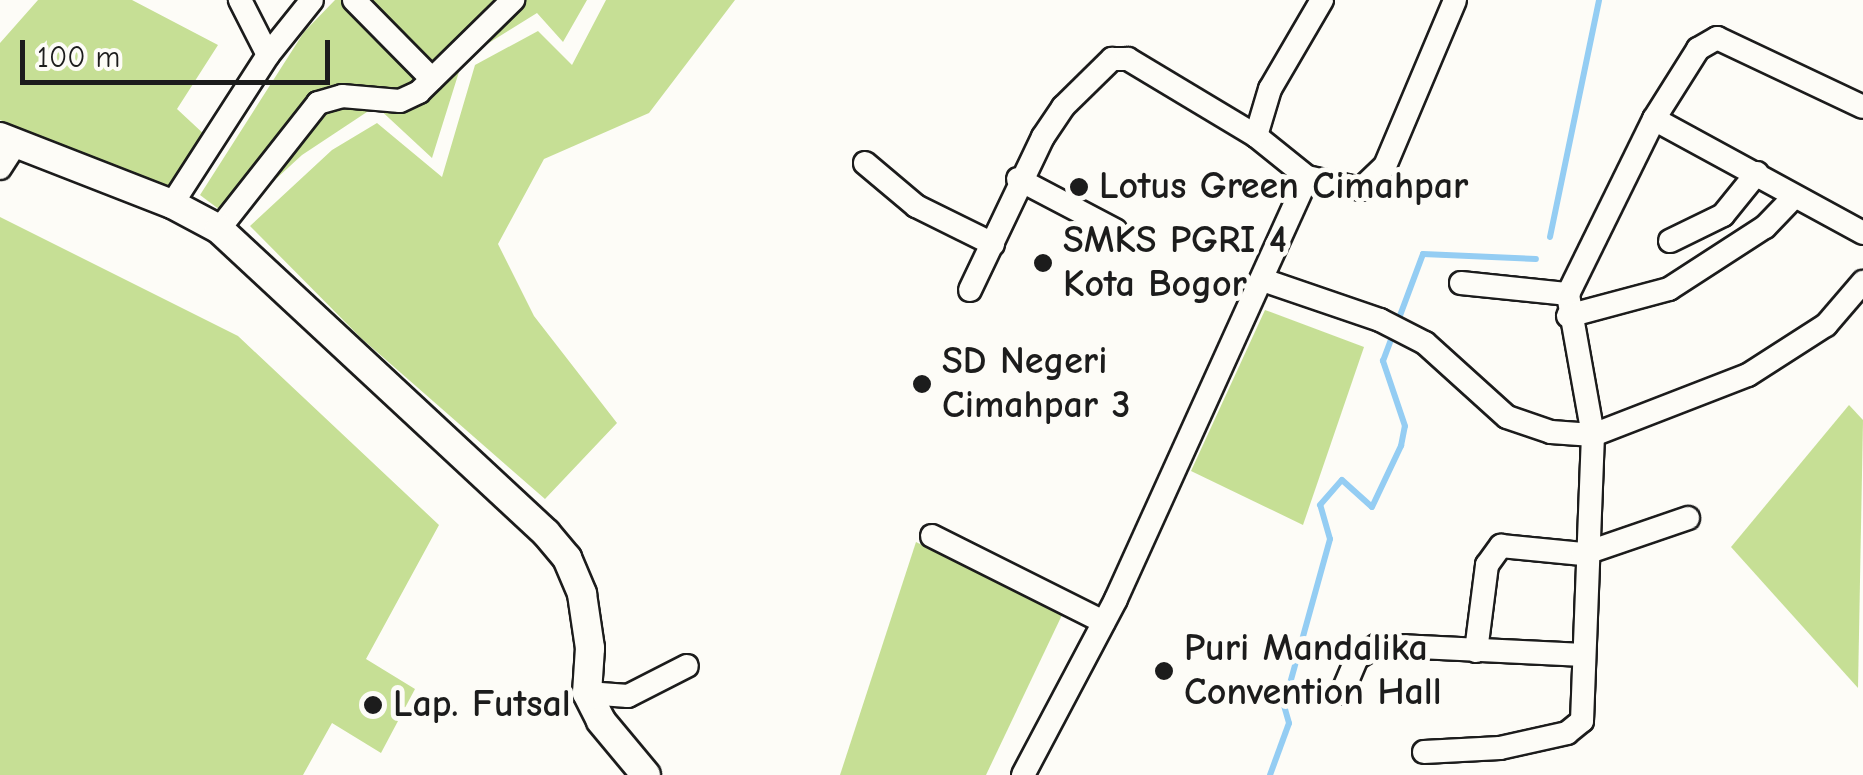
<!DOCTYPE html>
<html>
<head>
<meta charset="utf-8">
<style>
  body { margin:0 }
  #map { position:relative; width:1863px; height:775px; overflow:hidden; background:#fdfcf7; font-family:"Comic Neue",sans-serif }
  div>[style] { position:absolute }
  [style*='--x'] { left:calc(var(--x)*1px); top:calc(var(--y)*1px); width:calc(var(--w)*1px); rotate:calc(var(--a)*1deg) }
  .green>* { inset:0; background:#c6df95 }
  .stream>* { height:6px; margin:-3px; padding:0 3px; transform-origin:3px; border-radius:3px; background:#94cdf3 }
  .roads { filter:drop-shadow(2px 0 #1c1c1c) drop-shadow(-2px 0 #1c1c1c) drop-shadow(0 2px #1c1c1c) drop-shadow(0 -2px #1c1c1c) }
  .minor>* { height:22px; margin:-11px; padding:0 11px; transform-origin:11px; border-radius:11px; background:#fdfcf7 }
  .tertiary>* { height:28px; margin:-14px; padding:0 14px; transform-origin:14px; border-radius:14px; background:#fdfcf7 }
  .dots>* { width:28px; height:28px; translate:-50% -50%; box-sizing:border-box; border:5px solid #fdfcf7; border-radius:50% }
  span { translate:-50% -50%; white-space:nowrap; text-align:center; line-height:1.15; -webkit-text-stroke:10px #fdfcf7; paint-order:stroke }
  .poi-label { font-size:38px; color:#1c1c1c; font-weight:700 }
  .left { translate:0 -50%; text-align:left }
  .scale { position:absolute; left:20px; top:40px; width:310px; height:45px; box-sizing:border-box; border:5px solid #1c1c1c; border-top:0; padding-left:12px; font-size:30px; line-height:35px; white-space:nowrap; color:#1c1c1c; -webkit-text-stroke:8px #fdfcf7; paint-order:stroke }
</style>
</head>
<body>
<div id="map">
  <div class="green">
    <i style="clip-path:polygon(38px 0,132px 0,218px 45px,177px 109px,206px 136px,171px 193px,0 120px,0 43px)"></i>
    <i style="clip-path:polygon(335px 0,587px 0,563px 42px,537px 13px,463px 59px,432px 158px,376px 106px,302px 155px,232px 219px,200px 195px,304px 32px)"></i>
    <i style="clip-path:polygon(606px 0,735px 0,649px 113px,544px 159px,498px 244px,534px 316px,617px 423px,545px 499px,361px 338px,250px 226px,332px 150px,377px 123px,442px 177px,475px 65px,538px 31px,572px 65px)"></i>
    <i style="clip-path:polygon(0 217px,238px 336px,439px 525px,366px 659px,415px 689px,381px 753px,332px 723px,303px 775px,0 775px)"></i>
    <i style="clip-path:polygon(1265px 310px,1364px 347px,1303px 525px,1191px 471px)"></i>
    <i style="clip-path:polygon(1849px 405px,1863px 420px,1858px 688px,1731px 547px)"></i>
    <i style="clip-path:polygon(916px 542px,1062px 615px,986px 775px,840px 775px)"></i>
  </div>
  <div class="stream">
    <i style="--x:1550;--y:237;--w:242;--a:-78.3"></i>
    <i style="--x:1270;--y:775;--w:55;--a:-69.9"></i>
    <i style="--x:1289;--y:723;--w:19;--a:-106"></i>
    <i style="--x:1284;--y:705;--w:172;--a:-74.5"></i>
    <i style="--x:1330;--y:539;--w:35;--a:-106"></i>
    <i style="--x:1320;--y:505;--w:33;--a:-49"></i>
    <i style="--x:1342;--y:480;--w:40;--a:42"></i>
    <i style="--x:1372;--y:507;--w:68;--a:-64.6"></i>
    <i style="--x:1401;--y:446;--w:20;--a:-79"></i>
    <i style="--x:1405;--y:426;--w:69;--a:-108.7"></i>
    <i style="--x:1383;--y:361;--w:114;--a:-69.5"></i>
    <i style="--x:1423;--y:254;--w:113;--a:2.5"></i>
  </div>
  <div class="roads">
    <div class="minor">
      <i style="--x:354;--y:0;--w:111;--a:45.4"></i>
      <i style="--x:1322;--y:0;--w:103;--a:120.3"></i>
      <i style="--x:1270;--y:89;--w:49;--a:106.6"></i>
      <i style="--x:1256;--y:136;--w:65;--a:38.8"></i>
      <i style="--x:1307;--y:177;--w:55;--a:12.5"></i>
      <i style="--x:1361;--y:189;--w:33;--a:-44"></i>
      <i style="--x:1385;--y:166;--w:180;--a:-67.1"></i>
      <i style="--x:268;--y:55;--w:70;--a:-51.3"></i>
      <i style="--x:1654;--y:119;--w:238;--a:28.6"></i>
      <i style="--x:865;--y:163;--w:67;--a:40.1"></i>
      <i style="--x:916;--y:206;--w:86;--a:26.3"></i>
      <i style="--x:0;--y:168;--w:30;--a:-57"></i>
      <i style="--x:1018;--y:179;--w:110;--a:27.7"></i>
      <i style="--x:172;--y:204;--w:177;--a:-57.2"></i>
      <i style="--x:268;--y:55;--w:62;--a:-117"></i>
      <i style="--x:219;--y:229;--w:160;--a:-51.8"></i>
      <i style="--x:318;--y:103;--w:25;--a:-16"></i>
      <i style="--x:342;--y:96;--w:58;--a:4.9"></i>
      <i style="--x:400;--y:101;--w:21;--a:-25"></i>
      <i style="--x:419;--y:92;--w:132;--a:-44.4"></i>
      <i style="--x:1670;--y:241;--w:59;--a:-26.1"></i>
      <i style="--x:1723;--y:215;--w:54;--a:-51"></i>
      <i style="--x:1263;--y:280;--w:124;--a:18.9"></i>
      <i style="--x:1380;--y:320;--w:51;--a:27.1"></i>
      <i style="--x:1425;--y:343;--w:110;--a:42.1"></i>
      <i style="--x:1507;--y:417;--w:46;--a:18.8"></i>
      <i style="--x:1551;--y:432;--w:42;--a:4.1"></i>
      <i style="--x:1593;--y:435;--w:166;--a:-21.2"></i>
      <i style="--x:1748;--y:375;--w:93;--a:-32.7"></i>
      <i style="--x:1826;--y:325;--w:57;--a:-49.3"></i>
      <i style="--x:1461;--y:283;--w:108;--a:5.9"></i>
      <i style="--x:970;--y:290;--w:170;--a:-64.5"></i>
      <i style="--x:1043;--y:137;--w:36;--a:-56"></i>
      <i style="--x:1063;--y:107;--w:69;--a:-44.4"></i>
      <i style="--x:1112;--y:59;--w:16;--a:0"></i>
      <i style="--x:1128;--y:59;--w:149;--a:31"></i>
      <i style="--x:1568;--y:316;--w:105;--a:-15"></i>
      <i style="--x:1669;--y:289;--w:114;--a:-32.9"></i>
      <i style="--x:1765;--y:227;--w:39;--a:-46"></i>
      <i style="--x:932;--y:536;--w:192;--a:26.6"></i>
      <i style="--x:1476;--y:651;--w:87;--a:-82.7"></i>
      <i style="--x:1487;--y:565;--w:24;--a:-54"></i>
      <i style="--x:1501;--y:546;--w:82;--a:5.6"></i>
      <i style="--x:1583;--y:554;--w:111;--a:-18.9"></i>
      <i style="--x:587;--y:693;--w:41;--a:4.2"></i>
      <i style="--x:628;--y:696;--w:66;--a:-27"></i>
      <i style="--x:1342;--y:693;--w:38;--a:-67"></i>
      <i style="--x:1357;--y:658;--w:25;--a:-32"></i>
      <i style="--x:1378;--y:645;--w:206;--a:2.8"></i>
      <i style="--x:1424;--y:752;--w:76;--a:-3"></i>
      <i style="--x:1500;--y:748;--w:69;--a:-12.6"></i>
      <i style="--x:1567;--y:733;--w:19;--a:-39"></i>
      <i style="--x:1582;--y:721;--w:286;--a:-87.8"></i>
      <i style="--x:1593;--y:435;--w:143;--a:-100.1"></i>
      <i style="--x:1568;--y:294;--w:195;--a:-63.8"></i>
      <i style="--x:1654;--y:119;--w:83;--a:-57.8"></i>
      <i style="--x:1698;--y:49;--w:22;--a:-30"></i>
      <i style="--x:1717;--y:38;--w:161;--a:25.3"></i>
      <i style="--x:1023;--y:775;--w:199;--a:-62.1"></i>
      <i style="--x:1116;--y:599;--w:463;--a:-65.6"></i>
    </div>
    <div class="tertiary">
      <i style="--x:0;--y:137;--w:185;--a:21.3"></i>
      <i style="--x:172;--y:204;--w:53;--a:28"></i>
      <i style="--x:219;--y:229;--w:446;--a:42.9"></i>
      <i style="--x:546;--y:533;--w:33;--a:50"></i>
      <i style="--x:567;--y:558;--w:39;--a:67"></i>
      <i style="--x:582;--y:594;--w:55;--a:81.6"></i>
      <i style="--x:590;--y:648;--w:45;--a:93.8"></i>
      <i style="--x:587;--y:693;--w:31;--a:63"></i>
      <i style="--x:601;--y:721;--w:70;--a:50.2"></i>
    </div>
  </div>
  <div class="dots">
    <i style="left:1079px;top:187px;background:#1c1c1c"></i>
    <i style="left:1043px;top:263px;background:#1c1c1c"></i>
    <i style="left:922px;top:384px;background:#1c1c1c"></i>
    <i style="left:1164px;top:671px;background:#1c1c1c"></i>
    <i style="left:373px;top:705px;background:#1c1c1c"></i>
  </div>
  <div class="poi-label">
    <span class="left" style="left:1099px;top:187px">Lotus Green Cimahpar</span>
    <span class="left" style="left:1063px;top:263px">SMKS PGRI 4<br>Kota Bogor</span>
    <span class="left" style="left:942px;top:384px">SD Negeri<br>Cimahpar 3</span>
    <span class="left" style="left:1184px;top:671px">Puri Mandalika<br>Convention Hall</span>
    <span class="left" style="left:393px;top:705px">Lap. Futsal</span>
  </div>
  <div class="scale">100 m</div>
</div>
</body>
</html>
